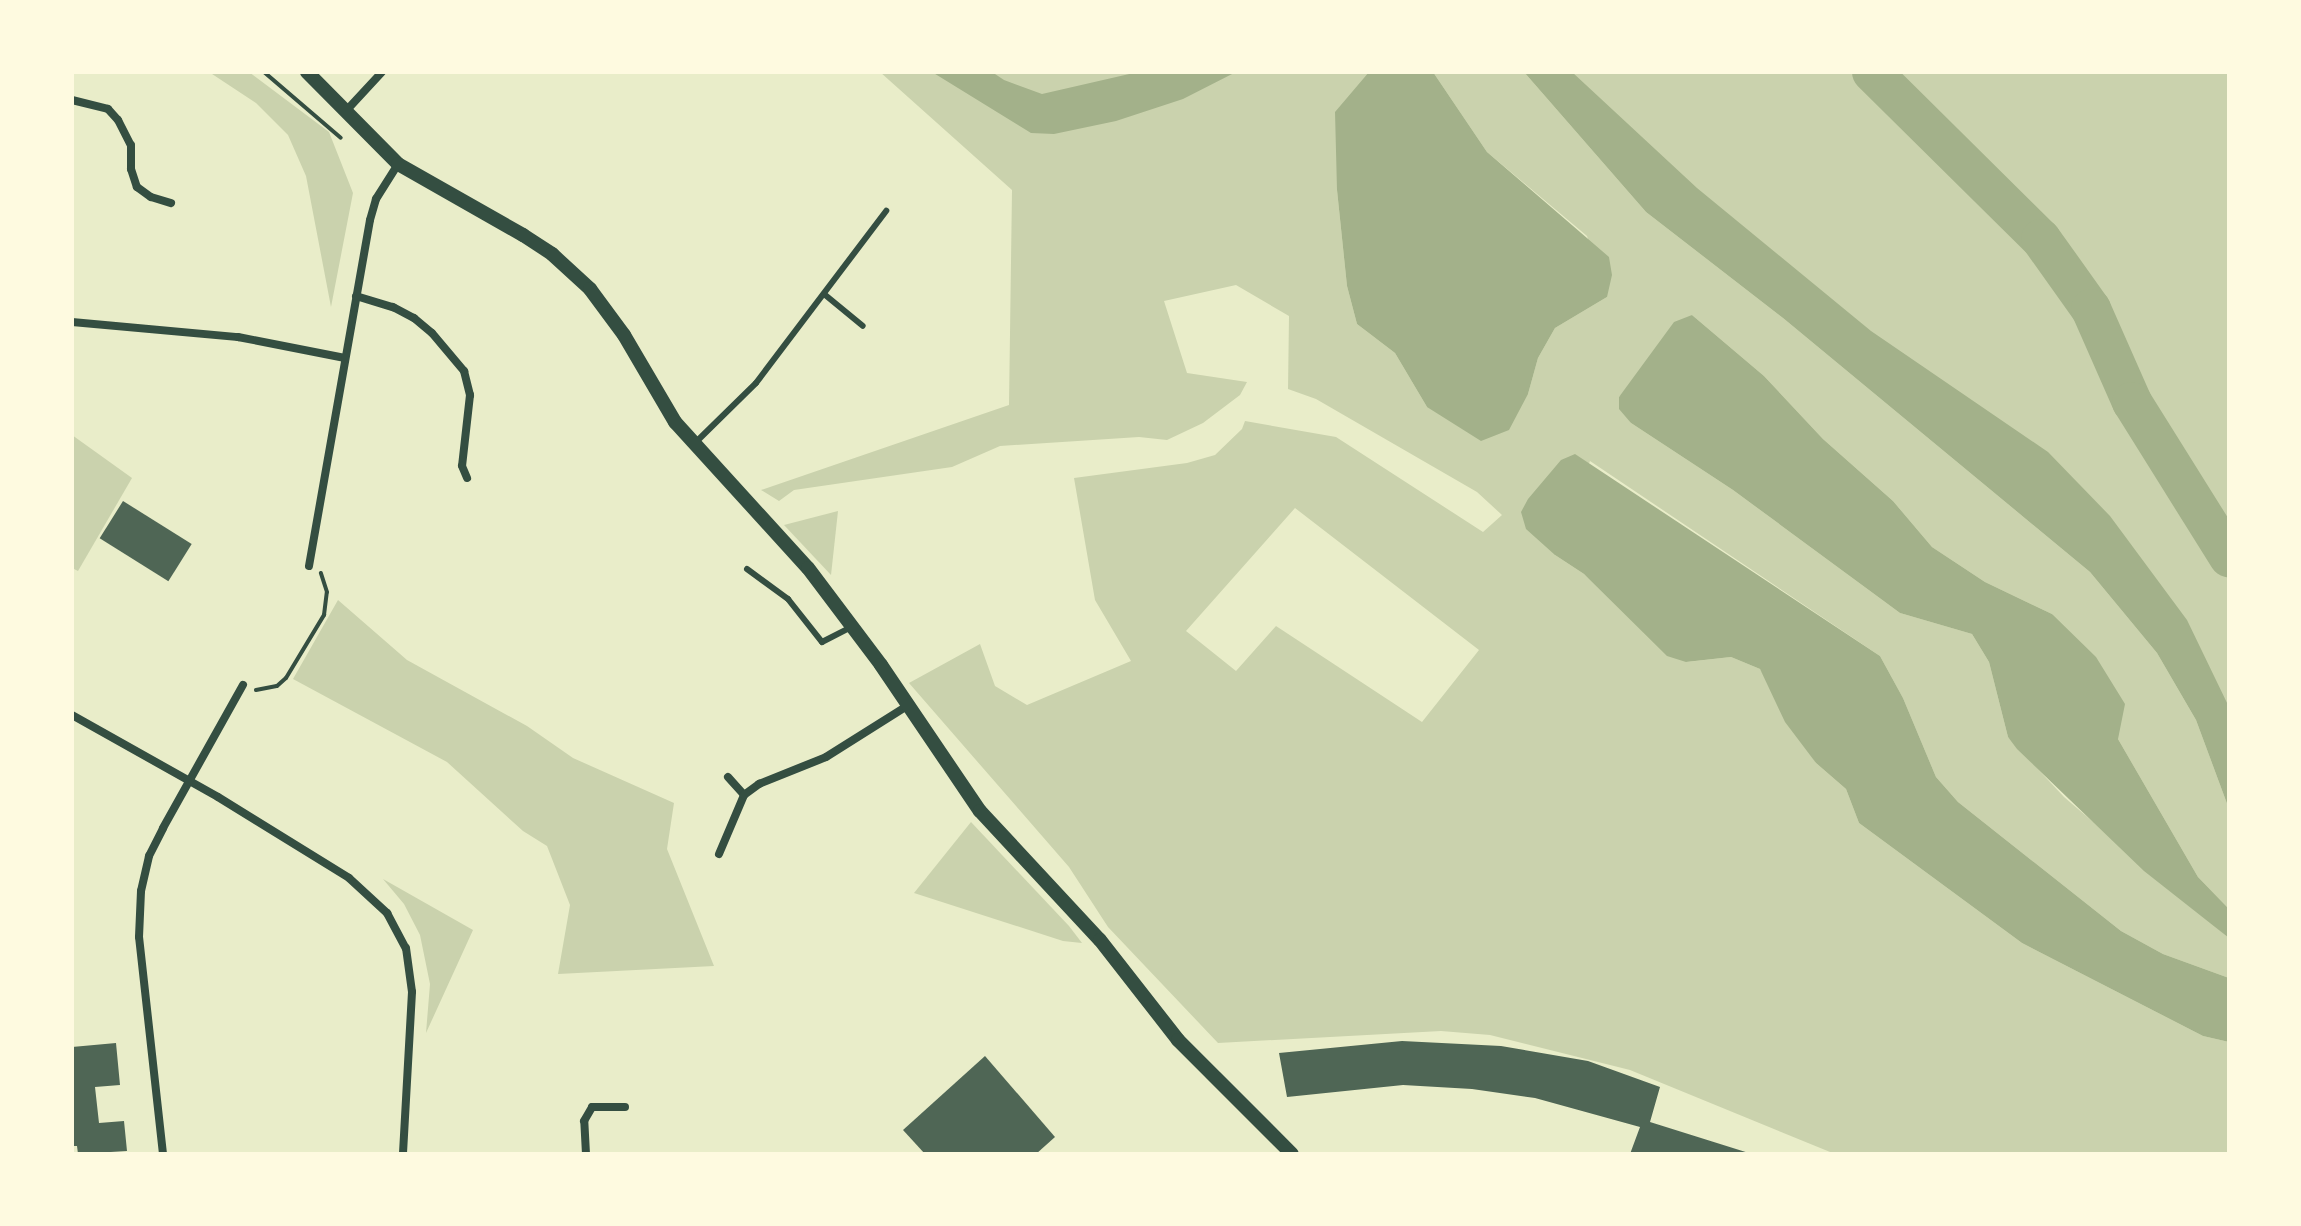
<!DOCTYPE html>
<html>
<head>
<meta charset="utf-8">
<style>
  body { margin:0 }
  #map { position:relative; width:2301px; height:1226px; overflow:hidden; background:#e9edc9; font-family:Inter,sans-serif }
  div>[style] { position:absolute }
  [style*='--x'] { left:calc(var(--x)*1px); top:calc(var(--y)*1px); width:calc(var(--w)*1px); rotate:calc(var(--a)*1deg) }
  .green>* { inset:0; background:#cad2ad }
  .water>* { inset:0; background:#a3b18a }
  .river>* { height:40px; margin:-20px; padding:0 20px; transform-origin:20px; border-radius:20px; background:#a3b18a }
  .building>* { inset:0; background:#4f6655; transform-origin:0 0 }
  .path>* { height:4px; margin:-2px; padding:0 2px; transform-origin:2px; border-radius:2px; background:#344e41 }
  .service>* { height:6px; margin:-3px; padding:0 3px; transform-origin:3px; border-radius:3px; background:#344e41 }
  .minor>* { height:8px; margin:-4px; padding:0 4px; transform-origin:4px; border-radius:4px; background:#344e41 }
  .tertiary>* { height:14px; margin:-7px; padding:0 7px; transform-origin:7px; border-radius:7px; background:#344e41 }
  span { translate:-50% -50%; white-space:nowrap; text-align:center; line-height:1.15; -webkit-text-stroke:7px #fefae0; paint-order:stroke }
  .frame { position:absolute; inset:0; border:74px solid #fefae0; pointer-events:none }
</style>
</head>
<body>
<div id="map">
  <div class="green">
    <i style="clip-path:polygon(209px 72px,249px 72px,329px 132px,353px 193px,331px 307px,306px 176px,288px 135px,256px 103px)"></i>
    <i style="clip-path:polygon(evenodd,880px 72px,1370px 72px,1337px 190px,1347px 286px,1357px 324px,1395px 353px,1427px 407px,1528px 394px,1538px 358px,1555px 328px,1607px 297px,1587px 236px,1487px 152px,1433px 72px,1524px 72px,1646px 212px,1783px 318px,2090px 572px,2157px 653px,2196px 720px,2229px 809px,2229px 909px,2198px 877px,2118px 739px,2052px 614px,1985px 582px,1932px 547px,1893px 501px,1823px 439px,1764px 376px,1692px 315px,1619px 397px,1631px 423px,1733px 490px,1900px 613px,1972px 634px,1989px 662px,2008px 737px,2064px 797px,2229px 938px,2229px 978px,2163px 954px,2121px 931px,1958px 802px,1936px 777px,1903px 698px,1880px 656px,1590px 461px,1555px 555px,1584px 574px,1687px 662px,1731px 657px,1760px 669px,1816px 763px,1846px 789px,1859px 823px,2022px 943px,2203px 1036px,2229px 1042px,2229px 1154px,1835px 1154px,1630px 1070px,1490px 1035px,1441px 1031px,1218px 1043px,1108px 927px,1069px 867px,909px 683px,980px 644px,995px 686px,1027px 705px,1131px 661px,1095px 600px,1074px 478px,1187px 463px,1215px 455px,1242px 429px,1245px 421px,1336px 437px,1483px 532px,1502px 515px,1477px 492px,1316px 399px,1288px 389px,1289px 316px,1236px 285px,1164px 301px,1187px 373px,1247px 382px,1240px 395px,1203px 423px,1167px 440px,1139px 437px,1000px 446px,952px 467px,794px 490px,779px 501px,761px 490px,1009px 405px,1012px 190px,880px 72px,1295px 508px,1479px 650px,1422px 722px,1276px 626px,1236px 671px,1186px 631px,1295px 508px)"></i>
    <i style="clip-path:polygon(1550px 72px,2229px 72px,2229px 754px,2114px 548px)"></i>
    <i style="clip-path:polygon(72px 435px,132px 478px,78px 571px,72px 568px)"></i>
    <i style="clip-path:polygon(838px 511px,831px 575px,784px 525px)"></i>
    <i style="clip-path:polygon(338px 600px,407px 660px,527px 726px,573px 758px,674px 803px,667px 849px,714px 966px,558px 974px,570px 905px,547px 846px,523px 831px,447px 762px,293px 679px)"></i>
    <i style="clip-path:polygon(971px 822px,1069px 926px,1082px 943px,1063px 941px,914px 893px)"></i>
    <i style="clip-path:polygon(383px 879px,473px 930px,426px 1033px,430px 984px,420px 935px,404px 904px)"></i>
  </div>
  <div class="water">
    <i style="clip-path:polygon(932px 72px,992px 72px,1004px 80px,1042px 94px,1138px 72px,1236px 72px,1183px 99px,1116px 121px,1054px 134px,1031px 133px)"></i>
    <i style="clip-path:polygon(1369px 72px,1433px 72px,1487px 152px,1609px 257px,1612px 275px,1607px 297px,1555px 328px,1538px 358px,1528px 394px,1509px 430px,1481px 441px,1427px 407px,1395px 353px,1357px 324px,1347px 286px,1337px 190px,1335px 112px)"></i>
    <i style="clip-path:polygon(1524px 72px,1572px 72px,1697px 188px,1871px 331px,2048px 452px,2110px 516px,2187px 620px,2229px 707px,2229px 809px,2196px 720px,2157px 653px,2090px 572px,1783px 318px,1646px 212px)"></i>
    <i style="clip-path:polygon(1692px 315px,1764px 376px,1823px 439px,1893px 501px,1932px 547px,1985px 582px,2052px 614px,2096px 657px,2125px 704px,2118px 739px,2198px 877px,2229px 909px,2229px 938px,2144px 871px,2017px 749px,2008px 737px,1989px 662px,1972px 634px,1900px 613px,1733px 490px,1631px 423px,1619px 409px,1619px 397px,1674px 322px)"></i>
    <i style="clip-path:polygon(1575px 454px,1880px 656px,1903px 698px,1936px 777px,1958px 802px,2121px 931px,2163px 954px,2229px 978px,2229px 1042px,2203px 1036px,2022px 943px,1859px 823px,1846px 789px,1816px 763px,1785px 722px,1760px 669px,1731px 657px,1686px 662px,1667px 656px,1584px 574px,1555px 555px,1526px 529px,1521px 512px,1528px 499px,1561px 460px)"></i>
  </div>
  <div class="river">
    <i style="--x:1872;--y:72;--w:238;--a:44.7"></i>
    <i style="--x:2041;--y:239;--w:86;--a:54.5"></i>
    <i style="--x:2091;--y:309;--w:102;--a:66.2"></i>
    <i style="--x:2132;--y:402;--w:183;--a:58"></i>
  </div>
  <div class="building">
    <i style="left:123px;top:501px;width:81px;height:44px;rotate:32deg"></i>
    <i style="clip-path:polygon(1402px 1041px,1501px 1046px,1588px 1061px,1660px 1087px,1650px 1122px,1752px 1154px,1630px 1154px,1640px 1127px,1535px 1098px,1472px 1089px,1403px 1085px,1287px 1097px,1279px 1053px)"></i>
    <i style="clip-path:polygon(116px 1043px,120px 1085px,95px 1087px,99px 1123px,124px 1121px,127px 1151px,78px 1154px,77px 1146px,72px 1146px,72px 1047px)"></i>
    <i style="clip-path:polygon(985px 1056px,1055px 1137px,1036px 1154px,925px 1154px,903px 1130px)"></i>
  </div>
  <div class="path">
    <i style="--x:264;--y:72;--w:101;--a:40.6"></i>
    <i style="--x:256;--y:690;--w:21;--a:-11"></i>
    <i style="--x:277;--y:686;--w:12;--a:-42"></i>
    <i style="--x:286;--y:678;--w:74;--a:-58.9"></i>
    <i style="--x:324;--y:615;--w:23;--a:-83"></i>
    <i style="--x:327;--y:592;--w:20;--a:-108"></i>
  </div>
  <div class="service">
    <i style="--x:824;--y:294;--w:50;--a:39.4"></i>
    <i style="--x:696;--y:442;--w:84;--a:-44.5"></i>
    <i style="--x:756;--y:383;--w:216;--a:-52.9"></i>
    <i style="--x:747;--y:569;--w:51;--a:36.2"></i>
    <i style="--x:788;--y:599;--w:55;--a:51.7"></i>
    <i style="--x:822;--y:642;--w:31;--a:-27"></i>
  </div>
  <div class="minor">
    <i style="--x:72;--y:100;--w:37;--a:14"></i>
    <i style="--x:108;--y:109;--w:15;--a:48"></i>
    <i style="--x:118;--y:120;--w:28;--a:63"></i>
    <i style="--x:131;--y:145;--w:24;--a:90"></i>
    <i style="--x:131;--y:169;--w:19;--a:72"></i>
    <i style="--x:137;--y:187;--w:17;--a:36"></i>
    <i style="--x:151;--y:197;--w:21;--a:17"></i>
    <i style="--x:345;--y:112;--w:54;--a:-47.2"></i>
    <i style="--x:356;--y:296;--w:39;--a:17"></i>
    <i style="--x:393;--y:307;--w:24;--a:28"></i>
    <i style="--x:414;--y:318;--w:23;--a:40"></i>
    <i style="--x:432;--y:333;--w:50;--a:49.9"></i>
    <i style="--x:464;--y:371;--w:25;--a:76"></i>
    <i style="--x:470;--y:395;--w:71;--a:96.4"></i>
    <i style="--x:462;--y:466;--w:13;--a:67"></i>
    <i style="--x:72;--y:322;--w:167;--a:5.2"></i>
    <i style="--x:238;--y:337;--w:109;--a:11.1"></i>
    <i style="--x:309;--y:566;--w:351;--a:-80"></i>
    <i style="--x:370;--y:220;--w:22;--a:-74"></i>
    <i style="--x:376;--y:199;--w:41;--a:-57.8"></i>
    <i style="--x:72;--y:715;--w:167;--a:29.3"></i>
    <i style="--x:218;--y:797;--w:154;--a:31.7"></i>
    <i style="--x:349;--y:878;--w:52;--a:42.6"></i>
    <i style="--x:387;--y:913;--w:40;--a:62"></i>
    <i style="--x:406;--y:948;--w:44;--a:82.2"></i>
    <i style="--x:412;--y:992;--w:162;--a:93.2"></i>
    <i style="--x:728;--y:777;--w:24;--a:48"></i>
    <i style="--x:719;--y:854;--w:64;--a:-67"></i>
    <i style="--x:744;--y:795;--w:19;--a:-36"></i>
    <i style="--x:759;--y:784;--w:72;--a:-21.9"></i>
    <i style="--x:826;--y:757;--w:96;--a:-32.2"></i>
    <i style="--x:163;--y:1154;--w:218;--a:-96.3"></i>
    <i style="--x:139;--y:937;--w:46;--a:-87.5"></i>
    <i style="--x:141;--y:891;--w:36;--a:-77"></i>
    <i style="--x:149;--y:856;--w:31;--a:-63"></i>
    <i style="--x:163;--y:828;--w:164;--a:-60.8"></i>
    <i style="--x:586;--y:1154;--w:33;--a:-93"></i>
    <i style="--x:584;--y:1121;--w:16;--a:-60"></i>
    <i style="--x:592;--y:1107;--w:33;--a:0"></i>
  </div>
  <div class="tertiary">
    <i style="--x:307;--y:72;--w:129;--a:45.3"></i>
    <i style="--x:398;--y:164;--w:144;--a:29.6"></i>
    <i style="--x:523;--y:235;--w:35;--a:33"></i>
    <i style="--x:552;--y:254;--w:52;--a:42.6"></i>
    <i style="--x:590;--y:289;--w:57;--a:53.5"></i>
    <i style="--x:624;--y:335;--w:101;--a:59.6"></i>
    <i style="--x:675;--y:422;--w:197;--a:47.7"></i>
    <i style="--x:808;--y:568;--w:121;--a:53"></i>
    <i style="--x:881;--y:665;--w:176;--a:55.9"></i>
    <i style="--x:980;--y:811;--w:176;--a:47.1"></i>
    <i style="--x:1100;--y:940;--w:127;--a:52"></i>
    <i style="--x:1178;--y:1040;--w:161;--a:45"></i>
  </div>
  <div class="frame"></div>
</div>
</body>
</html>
